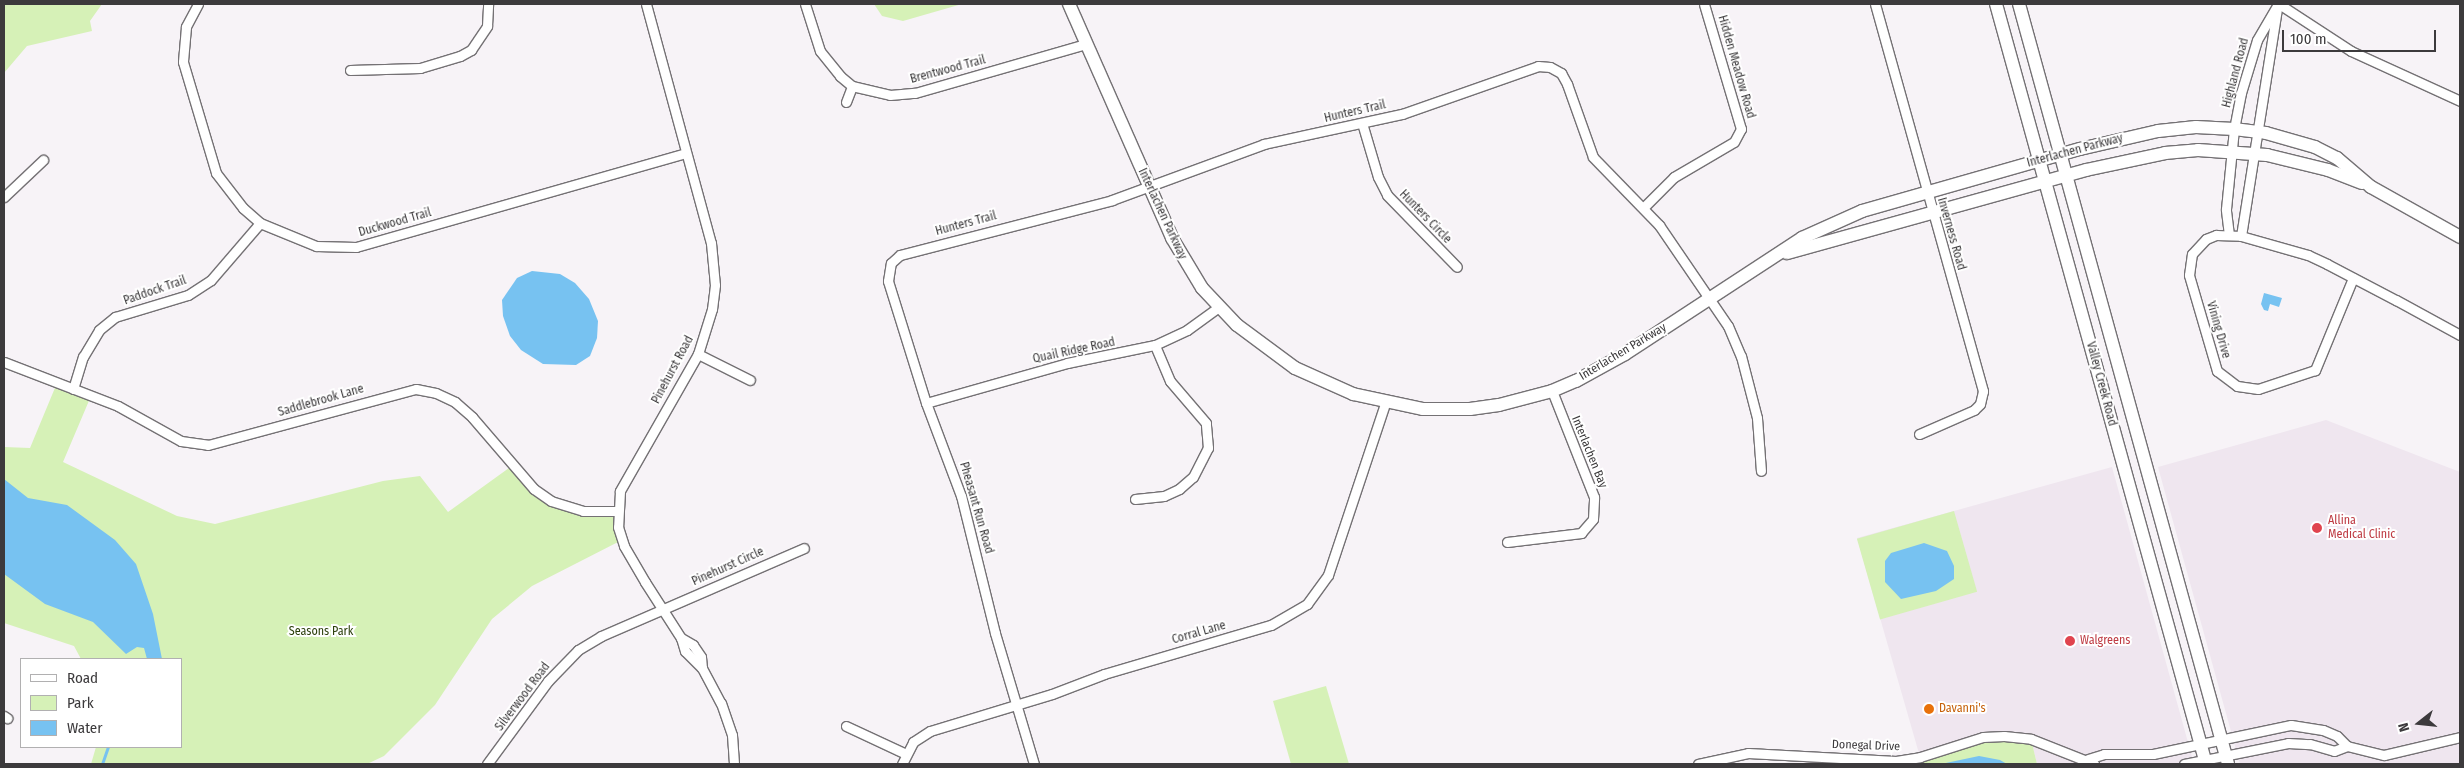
<!DOCTYPE html>
<html>
<head>
<meta charset="utf-8">
<style>
  body { margin:0 }
  #map { position:relative; width:2464px; height:768px; overflow:hidden; background:#f7f3f7; font-family:"Fira Sans Condensed",sans-serif }
  div>[style] { position:absolute }
  [style*='--x'] { left:calc(var(--x)*1px); top:calc(var(--y)*1px); width:calc(var(--w)*1px); rotate:calc(var(--a)*1deg) }
  .built>* { inset:0; background:#efe6ef }
  .green>* { inset:0; background:#d6f1b7; transform-origin:0 0 }
  .water>* { inset:0; background:#77c2f1 }
  .stream>* { height:3px; margin:-1.5px; padding:0 1.5px; transform-origin:1.5px; border-radius:1.5px; background:#77c2f1 }
  .roads { filter:drop-shadow(1px 0 #747174) drop-shadow(-1px 0 #747174) drop-shadow(0 1px #747174) drop-shadow(0 -1px #747174) }
  .street>* { height:9px; margin:-4.5px; padding:0 4.5px; transform-origin:4.5px; border-radius:4.5px; background:#fff }
  .secondary>* { height:12px; margin:-6px; padding:0 6px; transform-origin:6px; border-radius:6px; background:#fff }
  .dots>* { width:14px; height:14px; translate:-50% -50%; box-sizing:border-box; border:2px solid #fff; border-radius:50% }
  span { translate:-50% -50%; white-space:nowrap; text-align:center; line-height:1.15; -webkit-text-stroke:4px #fff; paint-order:stroke }
  .street-label { font-size:12px; color:#3c3a3c }
  .health-label { font-size:12px; color:#be3a42 }
  .left { translate:0 -50%; text-align:left }
  .park-label { font-size:12px; color:#2c3f0b }
  .food-label { font-size:12px; color:#c56008 }
  .frame { position:absolute; inset:0; border:5px solid #3c3a3c; pointer-events:none }
  .legend { position:absolute; left:20px; top:658px; width:162px; height:90px; box-sizing:border-box; background:#fff; border:1px solid #b1b0b1; margin:0; padding:6px 9px; list-style:none; font-size:15px; color:#3c3a3c }
  .legend li { display:flex; align-items:center; gap:10px; height:25px }
  .legend b { width:25px; border:1px solid #b1b0b1 }
  .north { position:absolute; left:2394px; top:698px; width:50px; height:50px; -webkit-text-stroke:4px #fff; paint-order:stroke; rotate:254deg; font-size:14px; font-weight:700; line-height:20px; text-align:center; color:#3c3a3c }
  .north::after { content:''; display:block; margin:auto; width:18px; height:22px; background:#3c3a3c; clip-path:polygon(50% 0,100% 100%,50% 72%,0 100%) }
  .scale { position:absolute; left:2282px; top:30px; width:154px; height:22px; box-sizing:border-box; border:2px solid #3c3a3c; border-top:0; padding-left:6px; font-size:15px; line-height:18px; white-space:nowrap; color:#3c3a3c; -webkit-text-stroke:4px #fff; paint-order:stroke }
</style>
</head>
<body>
<div id="map">
  <div class="built">
    <i style="clip-path:polygon(2326px 420px,2460px 472px,2460px 764px,2240px 764px,2158px 467px)"></i>
    <i style="clip-path:polygon(2112px 467px,2194px 764px,2037px 764px,2031px 739px,1920px 757px,1857px 538px)"></i>
  </div>
  <div class="green">
    <i style="clip-path:polygon(4px 4px,102px 4px,90px 21px,92px 31px,27px 46px,4px 73px)"></i>
    <i style="clip-path:polygon(874px 4px,962px 4px,903px 21px,882px 16px)"></i>
    <i style="clip-path:polygon(57px 383px,91px 396px,63px 462px,177px 516px,215px 524px,383px 481px,420px 476px,448px 512px,513px 465px,534px 489px,566px 507px,618px 511px,622px 540px,532px 586px,492px 619px,435px 705px,384px 756px,367px 764px,91px 764px,96px 747px,181px 747px,181px 659px,81px 659px,74px 646px,4px 623px,4px 447px,30px 448px)"></i>
    <i style="left:1954px;top:511px;width:84px;height:101px;rotate:74deg"></i>
    <i style="clip-path:polygon(1326px 686px,1349px 764px,1291px 764px,1273px 701px)"></i>
    <i style="clip-path:polygon(2031px 739px,2037px 764px,1851px 764px,1851px 759px,1896px 761px,1971px 740px)"></i>
  </div>
  <div class="water">
    <i style="clip-path:polygon(532px 271px,560px 274px,575px 283px,589px 299px,598px 321px,597px 338px,590px 356px,576px 365px,543px 364px,521px 350px,510px 336px,503px 316px,502px 300px,517px 278px)"></i>
    <i style="clip-path:polygon(2264px 293px,2282px 298px,2279px 307px,2270px 304px,2268px 311px,2264px 310px,2261px 304px)"></i>
    <i style="clip-path:polygon(4px 479px,28px 498px,67px 505px,115px 540px,136px 564px,153px 614px,162px 659px,147px 659px,144px 648px,137px 647px,126px 654px,93px 622px,45px 604px,4px 574px)"></i>
    <i style="clip-path:polygon(1924px 543px,1947px 551px,1954px 566px,1954px 579px,1936px 591px,1901px 599px,1885px 582px,1885px 561px,1891px 553px)"></i>
    <i style="clip-path:polygon(1979px 756px,2000px 760px,2007px 764px,1941px 764px)"></i>
  </div>
  <div class="stream">
    <i style="--x:102;--y:764;--w:18;--a:-71"></i>
  </div>
  <div class="roads">
    <div class="street">
      <i style="--x:198;--y:4;--w:26;--a:118"></i>
      <i style="--x:186;--y:27;--w:35;--a:95"></i>
      <i style="--x:183;--y:62;--w:116;--a:73.4"></i>
      <i style="--x:216;--y:173;--w:44;--a:52.4"></i>
      <i style="--x:243;--y:208;--w:23;--a:41"></i>
      <i style="--x:260;--y:223;--w:61;--a:22.3"></i>
      <i style="--x:316;--y:246;--w:40;--a:1.4"></i>
      <i style="--x:356;--y:247;--w:343;--a:-15.9"></i>
      <i style="--x:646;--y:4;--w:248;--a:74.8"></i>
      <i style="--x:711;--y:243;--w:42;--a:84.6"></i>
      <i style="--x:715;--y:285;--w:24;--a:97"></i>
      <i style="--x:712;--y:309;--w:47;--a:107.3"></i>
      <i style="--x:698;--y:354;--w:158;--a:119.7"></i>
      <i style="--x:620;--y:491;--w:36;--a:93"></i>
      <i style="--x:618;--y:527;--w:20;--a:72"></i>
      <i style="--x:624;--y:546;--w:42;--a:59.7"></i>
      <i style="--x:645;--y:582;--w:67;--a:57.3"></i>
      <i style="--x:681;--y:638;--w:14;--a:73"></i>
      <i style="--x:685;--y:651;--w:24;--a:45"></i>
      <i style="--x:805;--y:4;--w:49;--a:72.3"></i>
      <i style="--x:820;--y:51;--w:32;--a:51"></i>
      <i style="--x:840;--y:76;--w:16;--a:40"></i>
      <i style="--x:852;--y:86;--w:39;--a:13"></i>
      <i style="--x:890;--y:95;--w:25;--a:-5"></i>
      <i style="--x:915;--y:93;--w:178;--a:-16"></i>
      <i style="--x:1875;--y:4;--w:402;--a:74.4"></i>
      <i style="--x:1983;--y:391;--w:13;--a:103"></i>
      <i style="--x:1980;--y:404;--w:8;--a:135"></i>
      <i style="--x:1974;--y:410;--w:60;--a:156.4"></i>
      <i style="--x:2279;--y:4;--w:86;--a:33.1"></i>
      <i style="--x:2351;--y:51;--w:120;--a:24.6"></i>
      <i style="--x:350;--y:70;--w:70;--a:-1.6"></i>
      <i style="--x:420;--y:68;--w:42;--a:-16.7"></i>
      <i style="--x:460;--y:56;--w:13;--a:-29"></i>
      <i style="--x:471;--y:50;--w:29;--a:-56"></i>
      <i style="--x:487;--y:26;--w:22;--a:-87"></i>
      <i style="--x:846;--y:102;--w:17;--a:-69"></i>
      <i style="--x:1362;--y:123;--w:56;--a:73.5"></i>
      <i style="--x:1378;--y:177;--w:20;--a:63"></i>
      <i style="--x:1387;--y:195;--w:100;--a:45.8"></i>
      <i style="--x:4;--y:197;--w:54;--a:-43.5"></i>
      <i style="--x:1643;--y:208;--w:44;--a:-45"></i>
      <i style="--x:1674;--y:177;--w:69;--a:-30.3"></i>
      <i style="--x:1734;--y:142;--w:15;--a:-62"></i>
      <i style="--x:1741;--y:129;--w:130;--a:-106.5"></i>
      <i style="--x:2229;--y:235;--w:26;--a:-97"></i>
      <i style="--x:2226;--y:209;--w:80;--a:-84.3"></i>
      <i style="--x:2234;--y:129;--w:37;--a:-79"></i>
      <i style="--x:2241;--y:93;--w:55;--a:-73.2"></i>
      <i style="--x:2257;--y:40;--w:42;--a:-59.7"></i>
      <i style="--x:2241;--y:236;--w:230;--a:-81"></i>
      <i style="--x:2353;--y:278;--w:100;--a:112.4"></i>
      <i style="--x:2315;--y:370;--w:60;--a:161.6"></i>
      <i style="--x:2258;--y:389;--w:21;--a:-172"></i>
      <i style="--x:2237;--y:386;--w:25;--a:-143"></i>
      <i style="--x:2217;--y:371;--w:100;--a:-106.3"></i>
      <i style="--x:2189;--y:275;--w:21;--a:-82"></i>
      <i style="--x:2192;--y:254;--w:21;--a:-47"></i>
      <i style="--x:2206;--y:239;--w:11;--a:-22"></i>
      <i style="--x:2216;--y:235;--w:25;--a:2"></i>
      <i style="--x:2241;--y:236;--w:70;--a:15.8"></i>
      <i style="--x:2308;--y:255;--w:21;--a:25"></i>
      <i style="--x:2327;--y:264;--w:78;--a:27.6"></i>
      <i style="--x:2396;--y:300;--w:73;--a:28.7"></i>
      <i style="--x:698;--y:354;--w:58;--a:26.6"></i>
      <i style="--x:4;--y:362;--w:122;--a:21.1"></i>
      <i style="--x:118;--y:406;--w:72;--a:29.1"></i>
      <i style="--x:181;--y:441;--w:27;--a:8"></i>
      <i style="--x:208;--y:445;--w:215;--a:-15.1"></i>
      <i style="--x:416;--y:389;--w:20;--a:11"></i>
      <i style="--x:436;--y:393;--w:21;--a:25"></i>
      <i style="--x:455;--y:402;--w:23;--a:41"></i>
      <i style="--x:472;--y:417;--w:95;--a:49.3"></i>
      <i style="--x:534;--y:489;--w:21;--a:35"></i>
      <i style="--x:551;--y:501;--w:34;--a:17"></i>
      <i style="--x:583;--y:511;--w:35;--a:0"></i>
      <i style="--x:73;--y:389;--w:34;--a:-73"></i>
      <i style="--x:83;--y:357;--w:31;--a:-59"></i>
      <i style="--x:99;--y:330;--w:21;--a:-39"></i>
      <i style="--x:115;--y:317;--w:76;--a:-16.8"></i>
      <i style="--x:188;--y:295;--w:27;--a:-33"></i>
      <i style="--x:211;--y:280;--w:75;--a:-49.3"></i>
      <i style="--x:926;--y:403;--w:147;--a:-15.8"></i>
      <i style="--x:1067;--y:363;--w:90;--a:-11.6"></i>
      <i style="--x:1155;--y:345;--w:35;--a:-25"></i>
      <i style="--x:1187;--y:330;--w:39;--a:-36"></i>
      <i style="--x:1135;--y:499;--w:29;--a:-6"></i>
      <i style="--x:1164;--y:496;--w:17;--a:-25"></i>
      <i style="--x:1179;--y:489;--w:18;--a:-41"></i>
      <i style="--x:1193;--y:477;--w:33;--a:-63"></i>
      <i style="--x:1208;--y:448;--w:25;--a:-95"></i>
      <i style="--x:1206;--y:423;--w:55;--a:-130.6"></i>
      <i style="--x:1170;--y:381;--w:39;--a:-113"></i>
      <i style="--x:1507;--y:542;--w:75;--a:-6.9"></i>
      <i style="--x:1581;--y:533;--w:18;--a:-49"></i>
      <i style="--x:1593;--y:519;--w:22;--a:-87"></i>
      <i style="--x:1594;--y:497;--w:114;--a:-111.6"></i>
      <i style="--x:681;--y:638;--w:14;--a:30"></i>
      <i style="--x:693;--y:645;--w:14;--a:56"></i>
      <i style="--x:701;--y:657;--w:11;--a:85"></i>
      <i style="--x:702;--y:668;--w:40;--a:62"></i>
      <i style="--x:721;--y:703;--w:34;--a:71"></i>
      <i style="--x:732;--y:735;--w:29;--a:86"></i>
      <i style="--x:4;--y:716;--w:4;--a:34"></i>
      <i style="--x:846;--y:726;--w:66;--a:25"></i>
      <i style="--x:2088;--y:759;--w:17;--a:-17"></i>
      <i style="--x:2104;--y:754;--w:49;--a:0"></i>
      <i style="--x:2153;--y:754;--w:141;--a:-11.9"></i>
      <i style="--x:2291;--y:725;--w:32;--a:9"></i>
      <i style="--x:2323;--y:730;--w:15;--a:23"></i>
      <i style="--x:2337;--y:736;--w:14;--a:45"></i>
      <i style="--x:2347;--y:746;--w:38;--a:14"></i>
      <i style="--x:2384;--y:755;--w:78;--a:-13.3"></i>
      <i style="--x:487;--y:764;--w:103;--a:-53.7"></i>
      <i style="--x:548;--y:681;--w:43;--a:-45.9"></i>
      <i style="--x:578;--y:650;--w:27;--a:-31"></i>
      <i style="--x:601;--y:636;--w:221;--a:-23.4"></i>
      <i style="--x:902;--y:764;--w:25;--a:-63"></i>
      <i style="--x:913;--y:742;--w:20;--a:-33"></i>
      <i style="--x:930;--y:731;--w:127;--a:-16.9"></i>
      <i style="--x:1052;--y:694;--w:56;--a:-21"></i>
      <i style="--x:1104;--y:674;--w:174;--a:-16.4"></i>
      <i style="--x:1271;--y:625;--w:42;--a:-30.3"></i>
      <i style="--x:1307;--y:604;--w:36;--a:-54"></i>
      <i style="--x:1328;--y:575;--w:183;--a:-71.6"></i>
      <i style="--x:1034;--y:764;--w:137;--a:-106.6"></i>
      <i style="--x:995;--y:633;--w:141;--a:-103.9"></i>
      <i style="--x:961;--y:496;--w:99;--a:-110.6"></i>
      <i style="--x:926;--y:403;--w:128;--a:-107.3"></i>
      <i style="--x:888;--y:281;--w:18;--a:-81"></i>
      <i style="--x:891;--y:263;--w:12;--a:-42"></i>
      <i style="--x:900;--y:255;--w:219;--a:-14.5"></i>
      <i style="--x:1112;--y:200;--w:162;--a:-20.2"></i>
      <i style="--x:1264;--y:144;--w:141;--a:-12.3"></i>
      <i style="--x:1402;--y:114;--w:144;--a:-19.4"></i>
      <i style="--x:1538;--y:66;--w:12;--a:5"></i>
      <i style="--x:1550;--y:67;--w:13;--a:29"></i>
      <i style="--x:1561;--y:73;--w:13;--a:61"></i>
      <i style="--x:1567;--y:84;--w:77;--a:70.4"></i>
      <i style="--x:1593;--y:157;--w:95;--a:45.9"></i>
      <i style="--x:1659;--y:225;--w:122;--a:55.7"></i>
      <i style="--x:1728;--y:326;--w:33;--a:67"></i>
      <i style="--x:1741;--y:356;--w:64;--a:75.5"></i>
      <i style="--x:1757;--y:418;--w:53;--a:85.7"></i>
      <i style="--x:1698;--y:764;--w:51;--a:-12.4"></i>
      <i style="--x:1748;--y:753;--w:148;--a:3.1"></i>
      <i style="--x:1896;--y:761;--w:24;--a:-9"></i>
      <i style="--x:1920;--y:757;--w:66;--a:-17.6"></i>
      <i style="--x:1983;--y:737;--w:21;--a:-3"></i>
      <i style="--x:2004;--y:736;--w:27;--a:6"></i>
      <i style="--x:2031;--y:739;--w:68;--a:21.6"></i>
      <i style="--x:2184;--y:764;--w:106;--a:-11.4"></i>
      <i style="--x:2288;--y:743;--w:22;--a:3"></i>
      <i style="--x:2310;--y:744;--w:25;--a:16"></i>
      <i style="--x:2334;--y:751;--w:14;--a:-21"></i>
    </div>
    <div class="secondary">
      <i style="--x:1069;--y:4;--w:256;--a:66.2"></i>
      <i style="--x:1172;--y:238;--w:58;--a:59"></i>
      <i style="--x:1202;--y:288;--w:51;--a:46.6"></i>
      <i style="--x:1237;--y:325;--w:72;--a:36.6"></i>
      <i style="--x:1295;--y:368;--w:64;--a:24.1"></i>
      <i style="--x:1353;--y:394;--w:72;--a:12.1"></i>
      <i style="--x:1423;--y:409;--w:47;--a:0"></i>
      <i style="--x:1470;--y:409;--w:29;--a:-8"></i>
      <i style="--x:1499;--y:405;--w:55;--a:-14.8"></i>
      <i style="--x:1552;--y:391;--w:26;--a:-23"></i>
      <i style="--x:1576;--y:381;--w:56;--a:-28.9"></i>
      <i style="--x:1625;--y:354;--w:212;--a:-33.2"></i>
      <i style="--x:1802;--y:238;--w:66;--a:-24.2"></i>
      <i style="--x:1862;--y:211;--w:227;--a:-15.9"></i>
      <i style="--x:2080;--y:149;--w:80;--a:-13"></i>
      <i style="--x:2158;--y:131;--w:38;--a:-6"></i>
      <i style="--x:2196;--y:127;--w:38;--a:3"></i>
      <i style="--x:2234;--y:129;--w:32;--a:7"></i>
      <i style="--x:2266;--y:133;--w:51;--a:15.9"></i>
      <i style="--x:2315;--y:147;--w:25;--a:27"></i>
      <i style="--x:2337;--y:158;--w:45;--a:40.5"></i>
      <i style="--x:2371;--y:187;--w:102;--a:29.3"></i>
      <i style="--x:1996;--y:4;--w:788;--a:74.55"></i>
      <i style="--x:2019;--y:4;--w:788;--a:74.62"></i>
      <i style="--x:1787;--y:253;--w:310;--a:-15.5"></i>
      <i style="--x:2086;--y:170;--w:81;--a:-12.1"></i>
      <i style="--x:2165;--y:153;--w:33;--a:-5"></i>
      <i style="--x:2198;--y:150;--w:69;--a:4.1"></i>
      <i style="--x:2267;--y:155;--w:63;--a:13.8"></i>
      <i style="--x:2328;--y:170;--w:36;--a:21"></i>
    </div>
  </div>
  <div class="dots">
    <i style="left:2317px;top:528px;background:#e0444e"></i>
    <i style="left:2070px;top:641px;background:#e0444e"></i>
    <i style="left:1929px;top:709px;background:#e8710a"></i>
  </div>
  <div class="street-label">
    <span style="left:1736px;top:67px;rotate:74deg">Hidden Meadow Road</span>
    <span style="left:948px;top:70px;rotate:-15deg">Brentwood Trail</span>
    <span style="left:2236px;top:73px;rotate:-75deg">Highland Road</span>
    <span style="left:1355px;top:112px;rotate:-13deg">Hunters Trail</span>
    <span style="left:2075px;top:151px;rotate:-15deg">Interlachen Parkway</span>
    <span style="left:1162px;top:214px;rotate:65deg">Interlachen Parkway</span>
    <span style="left:1425px;top:217px;rotate:46deg">Hunters Circle</span>
    <span style="left:395px;top:223px;rotate:-16deg">Duckwood Trail</span>
    <span style="left:966px;top:224px;rotate:-15deg">Hunters Trail</span>
    <span style="left:1951px;top:234px;rotate:74deg">Inverness Road</span>
    <span style="left:155px;top:291px;rotate:-19deg">Paddock Trail</span>
    <span style="left:2218px;top:330px;rotate:74deg">Vining Drive</span>
    <span style="left:1074px;top:351px;rotate:-12deg">Quail Ridge Road</span>
    <span style="left:1623px;top:352px;rotate:-31deg">Interlachen Parkway</span>
    <span style="left:673px;top:370px;rotate:-62deg">Pinehurst Road</span>
    <span style="left:2101px;top:384px;rotate:75deg">Valley Creek Road</span>
    <span style="left:321px;top:401px;rotate:-16deg">Saddlebrook Lane</span>
    <span style="left:1589px;top:452px;rotate:68deg">Interlachen Bay</span>
    <span style="left:976px;top:508px;rotate:74deg">Pheasant Run Road</span>
    <span style="left:728px;top:567px;rotate:-24deg">Pinehurst Circle</span>
    <span style="left:1199px;top:633px;rotate:-16deg">Corral Lane</span>
    <span style="left:523px;top:697px;rotate:-53deg">Silverwood Road</span>
    <span style="left:1866px;top:746px;rotate:2deg">Donegal Drive</span>
  </div>
  <div class="health-label">
    <span class="left" style="left:2328px;top:528px">Allina<br>Medical Clinic</span>
    <span class="left" style="left:2080px;top:641px">Walgreens</span>
  </div>
  <div class="park-label">
    <span style="left:321px;top:632px">Seasons Park</span>
  </div>
  <div class="food-label">
    <span class="left" style="left:1939px;top:709px">Davanni's</span>
  </div>
  <div class="frame"></div>
  <ul class="legend">
  <li><b style="height:6px;background:#fff"></b>Road</li>
  <li><b style="height:14px;background:#d6f1b7"></b>Park</li>
  <li><b style="height:14px;background:#77c2f1"></b>Water</li>
  </ul>
  <div class="north">N</div>
  <div class="scale">100 m</div>
</div>
</body>
</html>
